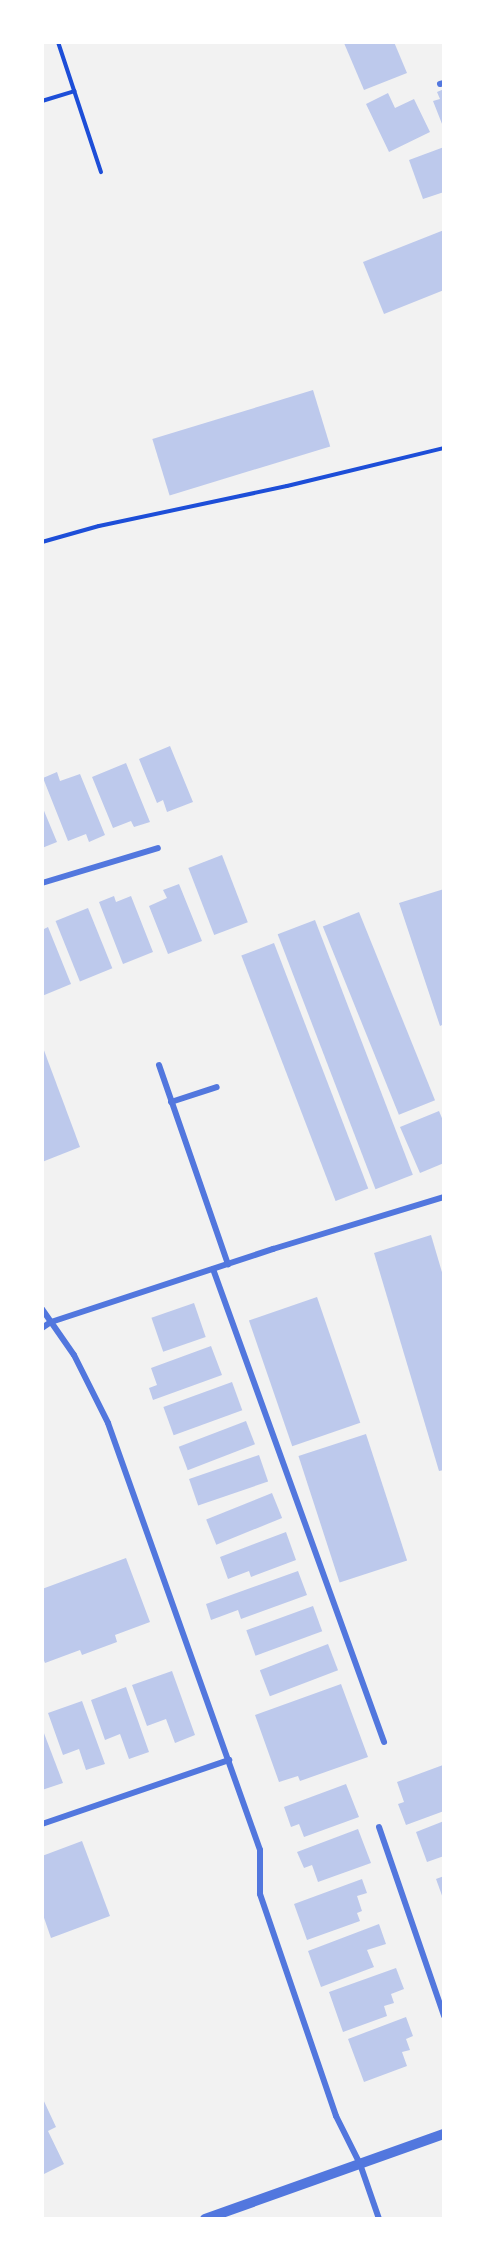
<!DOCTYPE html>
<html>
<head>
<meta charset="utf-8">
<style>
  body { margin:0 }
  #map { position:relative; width:486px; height:2261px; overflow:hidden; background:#f2f2f2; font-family:"Space Grotesk",sans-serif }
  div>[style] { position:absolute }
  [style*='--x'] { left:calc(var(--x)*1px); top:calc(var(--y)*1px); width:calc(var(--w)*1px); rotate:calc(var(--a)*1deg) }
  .building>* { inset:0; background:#bdc9ec; transform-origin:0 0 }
  .path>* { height:4px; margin:-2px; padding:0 2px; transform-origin:2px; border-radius:2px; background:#1d4ed8 }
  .minor>* { height:6px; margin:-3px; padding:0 3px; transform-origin:3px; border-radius:3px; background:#5277de }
  .tertiary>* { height:10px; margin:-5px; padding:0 5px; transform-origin:5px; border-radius:5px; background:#5277de }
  span { translate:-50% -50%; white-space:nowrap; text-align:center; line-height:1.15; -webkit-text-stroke:4.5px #fff; paint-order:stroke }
  .frame { position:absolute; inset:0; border:44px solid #fff; pointer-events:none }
</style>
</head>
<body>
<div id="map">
  <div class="building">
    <i style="clip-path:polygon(347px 42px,394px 42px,407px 73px,364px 90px,344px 43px)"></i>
    <i style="clip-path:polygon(444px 89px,444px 129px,433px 101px,440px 99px,437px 92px)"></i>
    <i style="clip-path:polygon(388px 93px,395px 108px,414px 99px,430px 132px,389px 152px,366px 104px)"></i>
    <i style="clip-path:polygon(444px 147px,444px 192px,423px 199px,409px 160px)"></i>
    <i style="clip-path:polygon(444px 230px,444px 290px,384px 314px,363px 262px)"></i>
    <i style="left:313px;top:390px;width:59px;height:168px;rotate:73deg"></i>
    <i style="clip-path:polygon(170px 746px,193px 802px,167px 812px,163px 800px,157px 803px,139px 759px)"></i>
    <i style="clip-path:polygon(126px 763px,150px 822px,134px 827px,131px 821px,113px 828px,92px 777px)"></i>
    <i style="clip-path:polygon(57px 772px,60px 781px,80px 774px,105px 835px,89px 842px,86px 834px,68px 841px,43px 778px)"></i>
    <i style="clip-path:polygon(42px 806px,57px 842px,42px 848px)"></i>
    <i style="left:222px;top:855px;width:72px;height:36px;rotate:69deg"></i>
    <i style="clip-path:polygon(179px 884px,202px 941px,168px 954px,149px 906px,167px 898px,163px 890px)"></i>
    <i style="clip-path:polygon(444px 889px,444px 1024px,440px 1026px,399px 903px)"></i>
    <i style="clip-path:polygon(114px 896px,116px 902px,131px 896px,153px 952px,123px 964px,99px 902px)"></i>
    <i style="left:88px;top:908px;width:65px;height:35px;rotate:68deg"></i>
    <i style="left:359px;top:912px;width:203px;height:39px;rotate:68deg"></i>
    <i style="left:315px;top:920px;width:273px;height:40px;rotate:69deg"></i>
    <i style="clip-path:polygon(48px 927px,71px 984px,42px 996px,42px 930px)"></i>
    <i style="left:274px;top:943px;width:263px;height:35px;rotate:69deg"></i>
    <i style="clip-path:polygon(42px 1045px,80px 1147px,42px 1162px)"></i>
    <i style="clip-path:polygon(439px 1111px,444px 1123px,444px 1163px,420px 1173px,400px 1127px)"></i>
    <i style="clip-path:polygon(431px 1235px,444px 1279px,444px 1470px,439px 1471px,374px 1253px)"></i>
    <i style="left:317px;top:1297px;width:133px;height:72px;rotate:71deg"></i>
    <i style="left:194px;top:1303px;width:36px;height:45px;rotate:71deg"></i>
    <i style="clip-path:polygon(211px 1346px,222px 1375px,153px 1400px,149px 1388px,157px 1385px,151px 1368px)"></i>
    <i style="left:232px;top:1382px;width:30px;height:73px;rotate:70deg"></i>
    <i style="left:246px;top:1421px;width:25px;height:72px;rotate:69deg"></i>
    <i style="left:366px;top:1434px;width:133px;height:71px;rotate:72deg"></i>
    <i style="left:259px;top:1455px;width:28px;height:74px;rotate:71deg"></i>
    <i style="left:272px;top:1493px;width:27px;height:71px;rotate:68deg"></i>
    <i style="clip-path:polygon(286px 1532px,296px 1560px,251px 1577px,249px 1571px,228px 1579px,220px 1557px)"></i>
    <i style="clip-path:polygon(126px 1558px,150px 1622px,115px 1635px,117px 1642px,82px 1655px,80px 1650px,45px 1663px,42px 1656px,42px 1589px)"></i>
    <i style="clip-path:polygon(298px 1571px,307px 1595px,241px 1619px,238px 1610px,211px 1620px,206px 1604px)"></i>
    <i style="left:313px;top:1606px;width:27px;height:71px;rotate:70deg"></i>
    <i style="left:328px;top:1644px;width:28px;height:73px;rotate:69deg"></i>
    <i style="clip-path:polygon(172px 1671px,195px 1735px,175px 1743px,166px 1719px,147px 1726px,132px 1685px)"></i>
    <i style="clip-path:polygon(341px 1684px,368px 1757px,300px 1781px,298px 1776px,279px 1782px,255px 1715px)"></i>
    <i style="clip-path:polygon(126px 1687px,149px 1752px,129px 1759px,120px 1734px,105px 1740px,91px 1700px)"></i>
    <i style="clip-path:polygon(82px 1701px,105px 1764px,86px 1770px,79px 1749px,63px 1755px,48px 1713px)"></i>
    <i style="clip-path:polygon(42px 1728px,63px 1783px,42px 1790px)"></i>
    <i style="clip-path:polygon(443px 1765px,444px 1811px,406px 1825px,398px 1804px,404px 1802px,397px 1782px)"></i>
    <i style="clip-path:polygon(346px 1784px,359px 1817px,304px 1837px,299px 1824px,291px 1827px,284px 1807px)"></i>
    <i style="clip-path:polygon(444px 1821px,444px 1856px,427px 1862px,416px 1832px)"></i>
    <i style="clip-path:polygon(358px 1829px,371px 1863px,318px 1882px,312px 1865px,304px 1868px,297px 1852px)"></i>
    <i style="clip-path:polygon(82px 1841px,110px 1916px,51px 1938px,42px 1912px,42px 1856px)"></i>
    <i style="clip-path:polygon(444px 1876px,444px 1901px,436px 1879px)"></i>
    <i style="clip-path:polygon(362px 1879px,367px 1893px,357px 1896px,362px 1911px,357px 1913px,360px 1921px,307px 1940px,294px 1904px)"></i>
    <i style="clip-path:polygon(379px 1924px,386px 1944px,367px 1950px,374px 1967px,321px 1987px,308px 1951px)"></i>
    <i style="clip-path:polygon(396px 1968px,404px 1989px,391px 1994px,394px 2003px,384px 2006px,387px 2016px,343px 2032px,329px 1992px)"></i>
    <i style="clip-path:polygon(406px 2017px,413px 2036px,406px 2039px,410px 2050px,402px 2052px,407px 2066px,364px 2082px,348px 2039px)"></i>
    <i style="clip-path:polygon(42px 2097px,56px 2127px,48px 2131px,64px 2164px,42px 2175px)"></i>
  </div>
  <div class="path">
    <i style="--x:58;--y:42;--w:137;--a:71.7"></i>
    <i style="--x:42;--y:101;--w:34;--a:-17"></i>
    <i style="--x:42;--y:542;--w:59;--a:-15.7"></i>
    <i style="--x:99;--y:526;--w:192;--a:-12"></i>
    <i style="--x:287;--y:486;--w:162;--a:-13.6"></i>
  </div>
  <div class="minor">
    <i style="--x:440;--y:84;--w:4;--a:-14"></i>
    <i style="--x:42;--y:883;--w:121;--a:-16.8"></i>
    <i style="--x:159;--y:1065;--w:211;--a:70.9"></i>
    <i style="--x:171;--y:1102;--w:48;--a:-18.1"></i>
    <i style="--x:213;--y:1269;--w:503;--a:70.12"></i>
    <i style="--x:42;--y:1309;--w:56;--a:55.2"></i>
    <i style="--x:74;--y:1355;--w:76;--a:63.4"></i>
    <i style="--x:108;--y:1423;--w:453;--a:70.4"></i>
    <i style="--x:260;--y:1850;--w:44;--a:90"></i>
    <i style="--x:260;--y:1894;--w:235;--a:71.1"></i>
    <i style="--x:336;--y:2116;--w:54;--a:63.4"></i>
    <i style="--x:360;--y:2164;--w:58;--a:70.9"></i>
    <i style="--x:42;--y:1328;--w:11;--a:-34"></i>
    <i style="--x:51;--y:1322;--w:234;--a:-18.2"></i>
    <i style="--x:273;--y:1249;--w:179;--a:-16.9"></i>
    <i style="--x:42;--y:1824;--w:198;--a:-18.9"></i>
    <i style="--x:379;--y:1827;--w:200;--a:71"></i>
  </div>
  <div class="tertiary">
    <i style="--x:205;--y:2219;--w:254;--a:-19.6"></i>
  </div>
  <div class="frame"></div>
</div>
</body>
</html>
